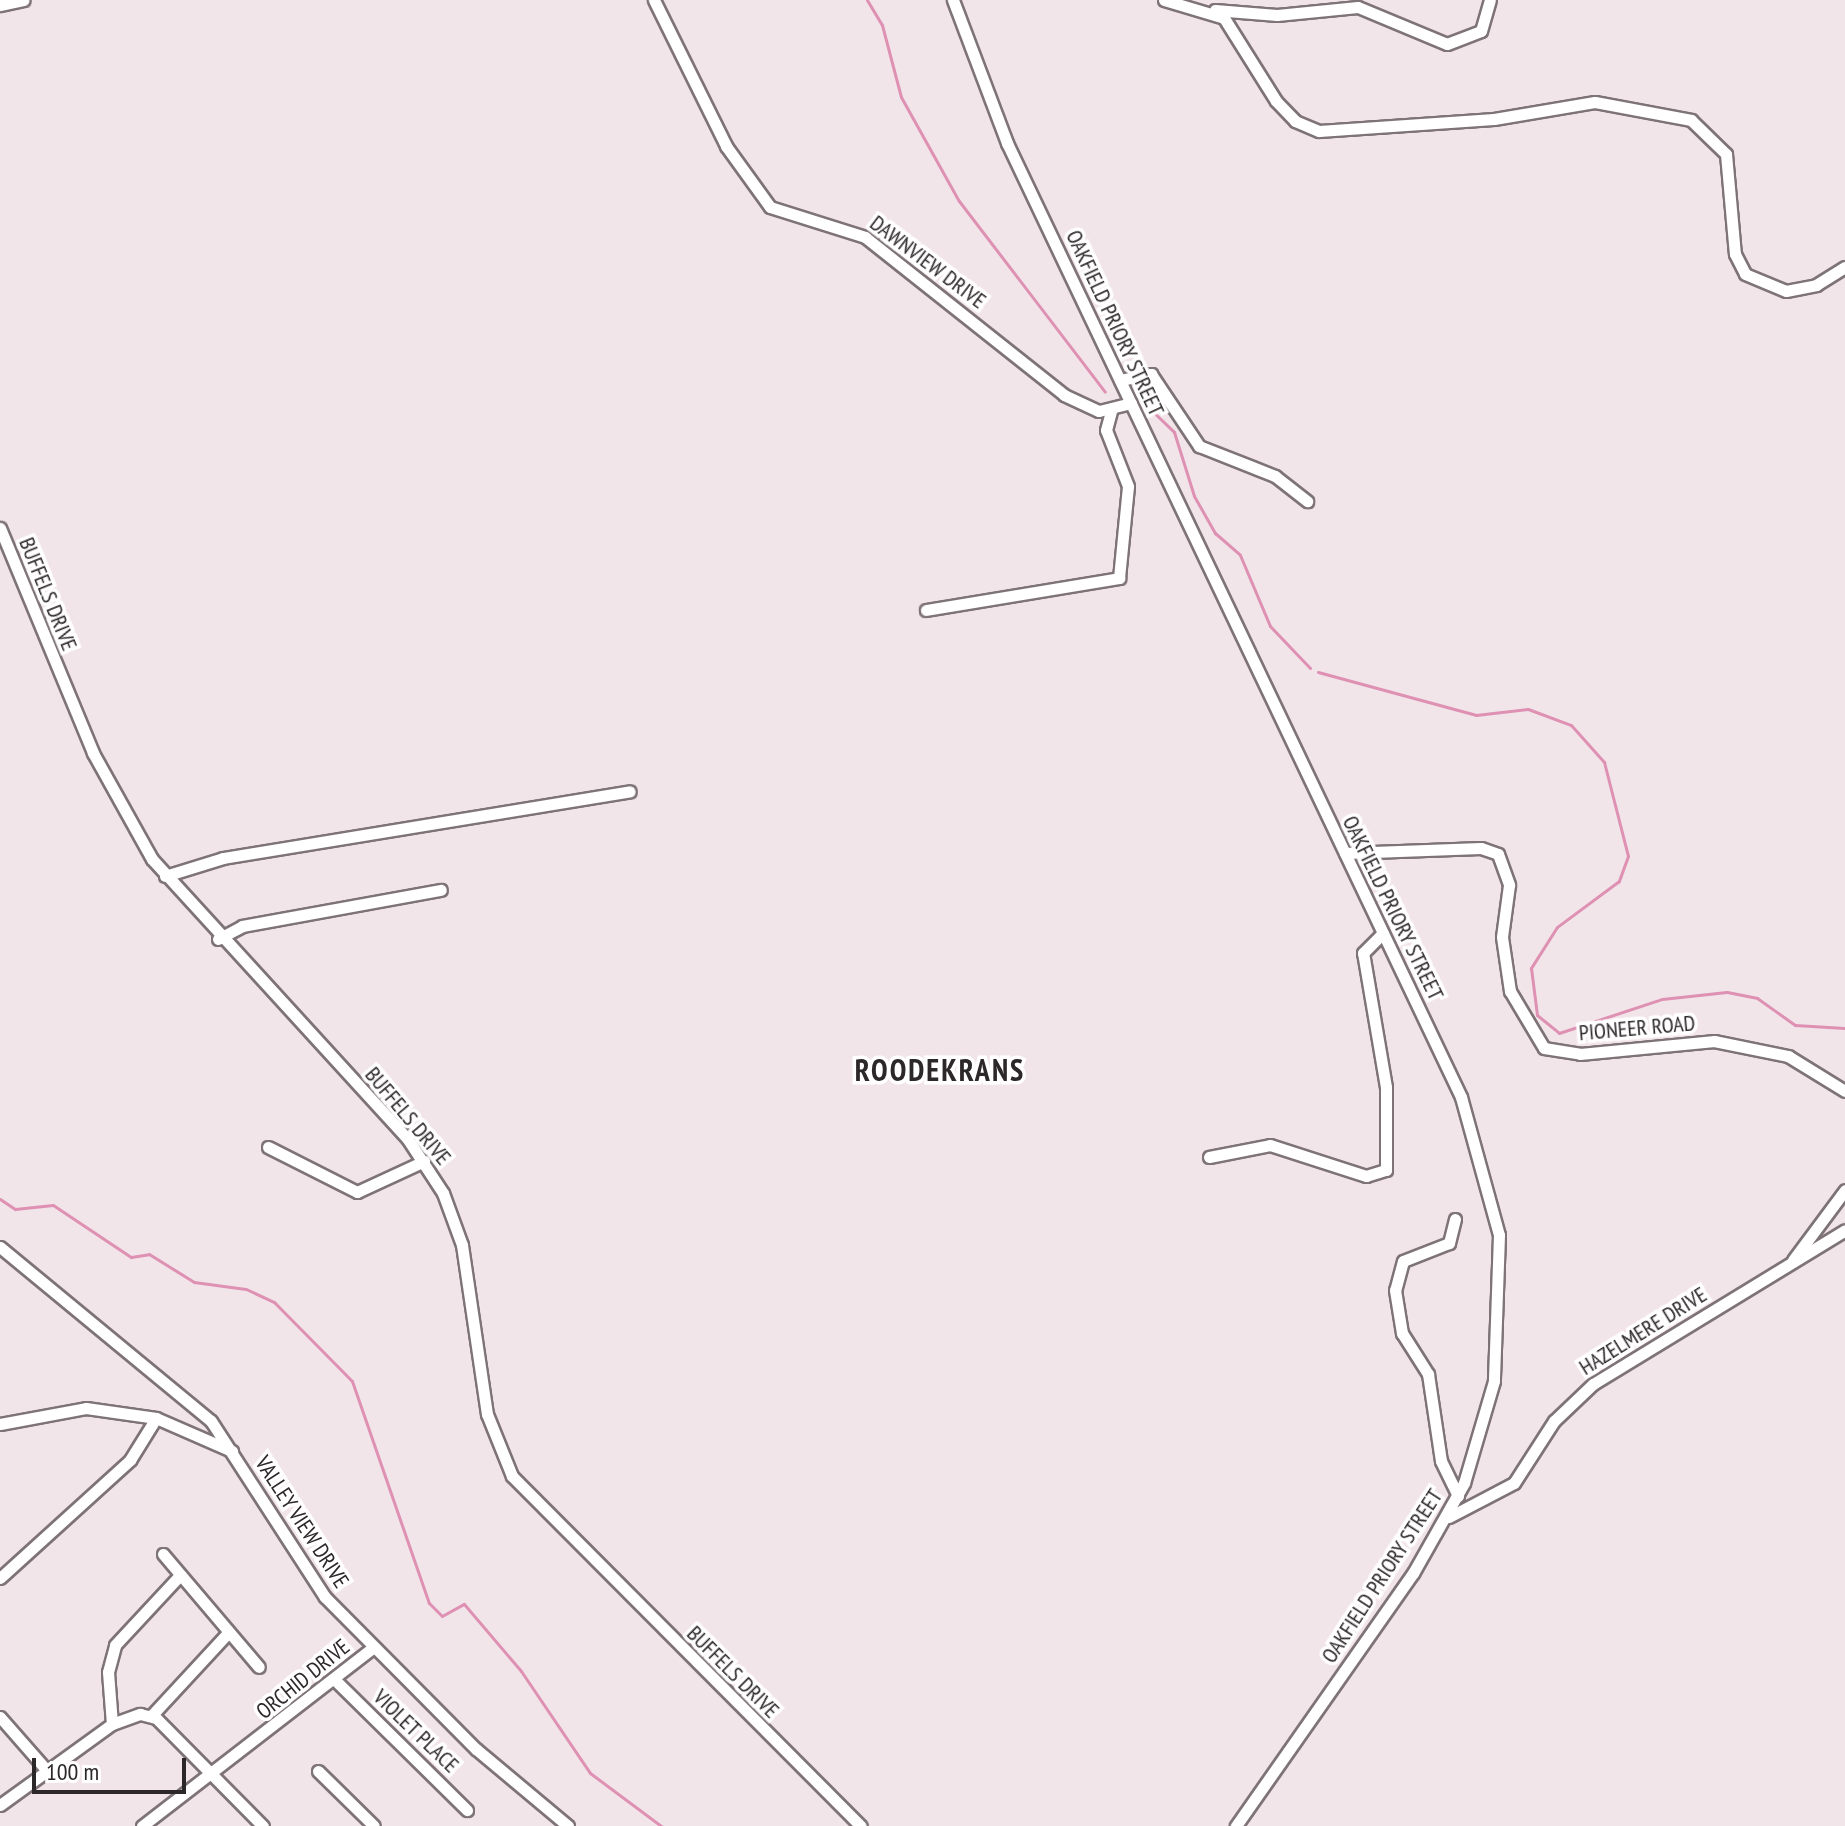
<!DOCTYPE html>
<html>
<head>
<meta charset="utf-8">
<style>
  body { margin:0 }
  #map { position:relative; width:1845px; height:1826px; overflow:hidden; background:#f2e5ea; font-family:"PT Sans Narrow",sans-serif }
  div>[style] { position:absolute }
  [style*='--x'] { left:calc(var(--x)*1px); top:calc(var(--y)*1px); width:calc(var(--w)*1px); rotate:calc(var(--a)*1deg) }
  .stream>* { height:3px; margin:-1.5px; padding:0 1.5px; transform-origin:1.5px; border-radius:1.5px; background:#de91b2 }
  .roads { filter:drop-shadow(2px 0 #7e7377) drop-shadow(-2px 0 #7e7377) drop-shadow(0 2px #7e7377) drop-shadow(0 -2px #7e7377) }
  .minor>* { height:11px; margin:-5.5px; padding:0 5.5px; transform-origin:5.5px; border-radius:5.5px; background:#fff }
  span { translate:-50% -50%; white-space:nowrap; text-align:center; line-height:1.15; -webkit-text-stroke:7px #fff; paint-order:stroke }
  .street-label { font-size:22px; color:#2c2729 }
  .district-label { font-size:30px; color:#2c2729; font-weight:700; letter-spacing:2px }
  .scale { position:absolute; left:32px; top:1758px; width:154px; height:36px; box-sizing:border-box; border:4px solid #2c2729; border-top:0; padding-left:10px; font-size:24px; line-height:28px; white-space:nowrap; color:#2c2729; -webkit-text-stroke:6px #fff; paint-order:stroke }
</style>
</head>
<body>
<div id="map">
  <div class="stream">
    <i style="--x:867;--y:0;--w:29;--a:59"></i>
    <i style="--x:882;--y:25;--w:74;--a:75.2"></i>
    <i style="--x:901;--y:97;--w:119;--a:60.9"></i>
    <i style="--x:959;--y:201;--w:240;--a:52.6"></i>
    <i style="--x:1144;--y:403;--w:42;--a:44"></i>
    <i style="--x:1174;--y:432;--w:67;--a:72.6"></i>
    <i style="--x:1194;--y:496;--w:43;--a:60.4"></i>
    <i style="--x:1215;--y:533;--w:33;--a:41"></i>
    <i style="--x:1240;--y:555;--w:77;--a:67.1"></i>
    <i style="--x:1270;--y:626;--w:58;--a:46.4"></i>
    <i style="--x:1318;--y:672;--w:164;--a:15.2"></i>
    <i style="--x:1476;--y:715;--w:52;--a:-6.6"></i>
    <i style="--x:1528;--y:709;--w:46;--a:20.4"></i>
    <i style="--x:1571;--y:725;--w:50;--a:48.3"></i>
    <i style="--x:1604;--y:762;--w:97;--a:75.7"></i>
    <i style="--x:1628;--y:856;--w:27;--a:110"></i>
    <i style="--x:1619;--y:881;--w:77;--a:143.4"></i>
    <i style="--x:1557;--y:927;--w:49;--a:122.4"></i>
    <i style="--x:1531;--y:968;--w:47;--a:82.7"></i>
    <i style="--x:1537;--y:1015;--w:28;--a:39"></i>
    <i style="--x:1559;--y:1033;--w:108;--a:-18.3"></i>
    <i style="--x:1662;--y:999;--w:65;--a:-6.1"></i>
    <i style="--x:1727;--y:992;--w:31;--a:11"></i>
    <i style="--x:1757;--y:998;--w:47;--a:35.4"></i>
    <i style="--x:1795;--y:1025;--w:50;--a:3.4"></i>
    <i style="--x:0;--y:1199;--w:18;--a:34"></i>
    <i style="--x:15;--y:1209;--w:38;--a:-6"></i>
    <i style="--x:53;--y:1205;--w:94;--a:33.7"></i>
    <i style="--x:131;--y:1257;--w:18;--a:-9"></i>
    <i style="--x:149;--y:1254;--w:53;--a:31.9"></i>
    <i style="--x:194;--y:1282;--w:52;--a:7.7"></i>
    <i style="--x:246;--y:1289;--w:31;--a:25"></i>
    <i style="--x:274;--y:1302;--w:111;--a:45.4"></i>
    <i style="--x:352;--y:1381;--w:235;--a:70.9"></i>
    <i style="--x:429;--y:1603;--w:18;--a:45"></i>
    <i style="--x:442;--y:1616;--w:25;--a:-29"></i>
    <i style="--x:464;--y:1604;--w:88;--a:49.6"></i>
    <i style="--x:521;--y:1671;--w:123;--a:55.9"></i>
    <i style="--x:590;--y:1773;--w:89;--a:36.7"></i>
  </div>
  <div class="roads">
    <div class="minor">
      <i style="--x:654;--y:0;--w:163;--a:63.7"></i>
      <i style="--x:726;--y:146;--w:75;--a:54.2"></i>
      <i style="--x:770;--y:207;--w:100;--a:17.5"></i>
      <i style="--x:865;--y:237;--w:254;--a:38.4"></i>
      <i style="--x:1064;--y:395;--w:38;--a:25"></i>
      <i style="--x:1099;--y:411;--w:33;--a:-14"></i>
      <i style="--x:953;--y:0;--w:153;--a:69.3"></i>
      <i style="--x:1007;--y:143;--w:1057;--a:64.55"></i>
      <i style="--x:1461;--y:1097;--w:143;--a:74.6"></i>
      <i style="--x:1499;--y:1235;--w:146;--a:92"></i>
      <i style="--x:1494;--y:1381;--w:106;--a:106.4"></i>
      <i style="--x:1464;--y:1483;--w:103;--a:119.5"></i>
      <i style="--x:1413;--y:1573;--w:309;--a:125"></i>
      <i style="--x:1164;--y:0;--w:63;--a:16.7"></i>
      <i style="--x:1224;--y:18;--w:98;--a:57.9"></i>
      <i style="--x:1276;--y:101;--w:28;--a:46"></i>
      <i style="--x:1295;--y:121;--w:26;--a:23"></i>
      <i style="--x:1319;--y:131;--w:175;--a:-3.9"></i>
      <i style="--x:1494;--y:119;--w:102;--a:-9.6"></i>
      <i style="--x:1595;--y:102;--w:98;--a:10.6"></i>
      <i style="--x:1691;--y:120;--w:49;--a:44.2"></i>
      <i style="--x:1726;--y:154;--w:100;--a:84.9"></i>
      <i style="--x:1735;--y:254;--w:22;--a:63"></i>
      <i style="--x:1745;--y:274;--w:44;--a:22.5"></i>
      <i style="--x:1786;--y:291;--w:31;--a:-11"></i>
      <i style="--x:1816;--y:285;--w:34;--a:-32"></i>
      <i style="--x:0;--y:5;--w:24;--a:-12"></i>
      <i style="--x:1215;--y:10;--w:62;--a:4.6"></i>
      <i style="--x:1277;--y:15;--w:81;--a:-5.6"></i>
      <i style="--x:1358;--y:7;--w:96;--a:22.6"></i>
      <i style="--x:1447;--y:44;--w:36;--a:-21"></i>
      <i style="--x:1481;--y:31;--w:32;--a:-74"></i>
      <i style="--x:1120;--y:380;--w:32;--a:-11"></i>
      <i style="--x:1151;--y:374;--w:87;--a:56.3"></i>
      <i style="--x:1199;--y:446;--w:82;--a:21.5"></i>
      <i style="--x:1275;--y:476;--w:41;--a:38"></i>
      <i style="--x:0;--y:528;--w:243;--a:67.5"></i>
      <i style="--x:93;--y:753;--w:121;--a:60.9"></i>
      <i style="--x:152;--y:859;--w:378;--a:47.6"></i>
      <i style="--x:407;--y:1138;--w:66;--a:56.8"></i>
      <i style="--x:443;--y:1193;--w:55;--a:69.9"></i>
      <i style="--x:462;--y:1245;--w:171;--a:81.6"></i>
      <i style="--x:487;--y:1414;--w:67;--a:68"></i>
      <i style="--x:512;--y:1476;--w:494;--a:45.1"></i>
      <i style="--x:926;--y:610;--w:196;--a:-9.4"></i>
      <i style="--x:1119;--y:578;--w:92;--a:-84.4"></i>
      <i style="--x:1128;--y:486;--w:60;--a:-111.4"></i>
      <i style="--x:1106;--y:430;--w:20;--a:-75"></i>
      <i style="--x:1345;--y:853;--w:136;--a:-2.1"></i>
      <i style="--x:1481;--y:848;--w:18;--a:19"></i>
      <i style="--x:1498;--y:854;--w:33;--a:70"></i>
      <i style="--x:1509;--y:885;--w:52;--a:97.7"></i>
      <i style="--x:1502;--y:937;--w:55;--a:81.6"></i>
      <i style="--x:1510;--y:991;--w:66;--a:59.2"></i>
      <i style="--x:1544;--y:1048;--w:36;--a:9"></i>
      <i style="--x:1580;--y:1054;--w:135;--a:-5.5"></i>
      <i style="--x:1714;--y:1041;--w:76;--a:11.5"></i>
      <i style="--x:1788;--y:1056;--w:67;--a:31.6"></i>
      <i style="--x:165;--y:876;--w:61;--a:-17.2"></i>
      <i style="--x:223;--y:858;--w:412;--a:-9.3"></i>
      <i style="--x:218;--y:939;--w:27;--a:-28"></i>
      <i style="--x:242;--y:926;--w:202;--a:-10.3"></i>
      <i style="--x:268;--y:1147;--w:100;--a:26.8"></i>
      <i style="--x:357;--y:1192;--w:74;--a:-24.8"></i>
      <i style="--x:1209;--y:1157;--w:62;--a:-11.1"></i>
      <i style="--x:1270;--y:1145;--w:101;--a:17.9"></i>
      <i style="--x:1366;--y:1176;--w:21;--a:-17"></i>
      <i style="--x:1386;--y:1170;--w:83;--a:-90"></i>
      <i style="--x:1386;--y:1087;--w:136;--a:-99.7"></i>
      <i style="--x:1363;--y:953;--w:28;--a:-45"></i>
      <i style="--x:1455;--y:1219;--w:25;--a:104"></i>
      <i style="--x:1449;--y:1243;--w:49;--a:158.6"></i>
      <i style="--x:1403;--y:1261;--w:30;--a:105"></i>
      <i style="--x:1395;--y:1290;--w:44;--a:80.8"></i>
      <i style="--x:1402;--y:1333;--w:49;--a:57.6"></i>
      <i style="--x:1428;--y:1374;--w:88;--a:81.5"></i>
      <i style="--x:1441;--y:1461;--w:39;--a:64"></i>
      <i style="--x:0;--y:1247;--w:273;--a:39.5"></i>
      <i style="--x:211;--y:1421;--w:210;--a:57.1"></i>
      <i style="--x:325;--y:1597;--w:214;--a:45.2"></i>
      <i style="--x:476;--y:1749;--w:120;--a:39.9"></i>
      <i style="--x:1793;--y:1260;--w:87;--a:-53.4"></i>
      <i style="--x:0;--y:1424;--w:87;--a:-10.5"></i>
      <i style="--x:86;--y:1408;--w:71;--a:8.1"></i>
      <i style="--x:1449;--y:1517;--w:73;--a:-27.6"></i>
      <i style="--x:1514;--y:1483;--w:74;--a:-57.2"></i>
      <i style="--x:1554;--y:1421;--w:54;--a:-43.5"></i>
      <i style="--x:1593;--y:1384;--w:295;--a:-31.4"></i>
      <i style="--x:163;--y:1554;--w:148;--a:49.7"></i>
      <i style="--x:0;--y:1578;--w:176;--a:-42.2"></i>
      <i style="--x:130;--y:1460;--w:49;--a:-58.2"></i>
      <i style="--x:156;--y:1418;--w:83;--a:23.5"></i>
      <i style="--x:336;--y:1681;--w:184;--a:44.6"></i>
      <i style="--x:151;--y:1716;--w:112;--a:-47.2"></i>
      <i style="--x:0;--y:1717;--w:74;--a:48.8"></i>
      <i style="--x:112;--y:1724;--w:52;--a:-94.4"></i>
      <i style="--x:108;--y:1672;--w:28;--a:-75"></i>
      <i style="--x:115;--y:1645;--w:96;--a:-47.1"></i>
      <i style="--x:318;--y:1771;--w:78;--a:44.5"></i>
      <i style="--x:0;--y:1805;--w:138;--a:-35.9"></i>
      <i style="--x:112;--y:1724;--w:30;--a:-20"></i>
      <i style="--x:140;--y:1714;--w:16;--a:14"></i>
      <i style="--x:156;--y:1718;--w:152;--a:45.3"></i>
      <i style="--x:142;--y:1826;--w:291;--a:-37.7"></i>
    </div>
  </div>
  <div class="street-label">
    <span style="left:928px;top:262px;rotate:37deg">DAWNVIEW DRIVE</span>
    <span style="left:1115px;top:323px;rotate:65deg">OAKFIELD PRIORY STREET</span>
    <span style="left:48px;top:594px;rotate:68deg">BUFFELS DRIVE</span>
    <span style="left:1393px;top:908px;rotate:64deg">OAKFIELD PRIORY STREET</span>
    <span style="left:1637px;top:1028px;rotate:-5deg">PIONEER ROAD</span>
    <span style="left:408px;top:1116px;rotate:50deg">BUFFELS DRIVE</span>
    <span style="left:1643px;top:1331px;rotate:-32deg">HAZELMERE DRIVE</span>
    <span style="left:302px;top:1522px;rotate:57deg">VALLEY VIEW DRIVE</span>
    <span style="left:1382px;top:1576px;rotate:-57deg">OAKFIELD PRIORY STREET</span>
    <span style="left:733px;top:1672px;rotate:45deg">BUFFELS DRIVE</span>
    <span style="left:303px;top:1679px;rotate:-39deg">ORCHID DRIVE</span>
    <span style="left:416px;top:1731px;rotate:44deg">VIOLET PLACE</span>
  </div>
  <div class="district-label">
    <span style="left:940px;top:1070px">ROODEKRANS</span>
  </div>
  <div class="scale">100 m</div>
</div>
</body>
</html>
